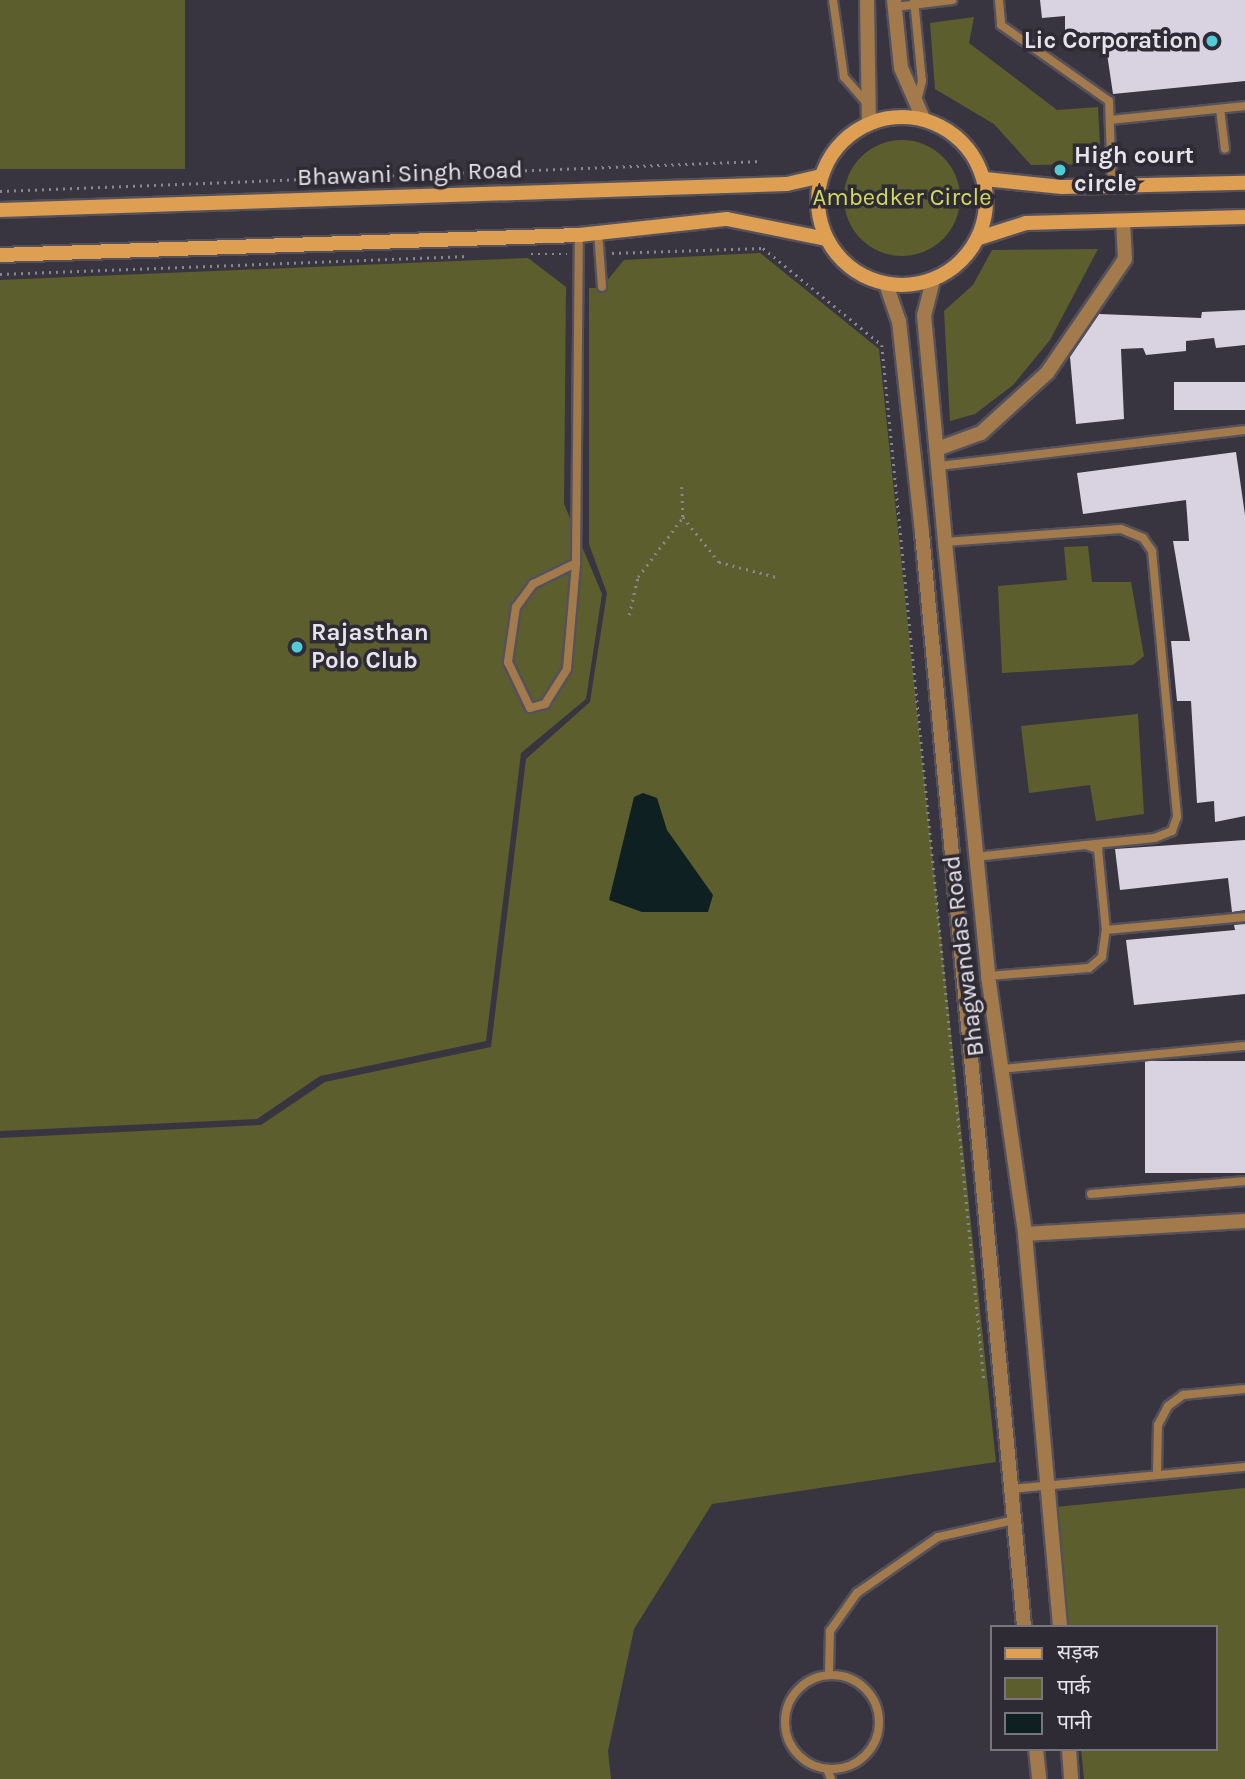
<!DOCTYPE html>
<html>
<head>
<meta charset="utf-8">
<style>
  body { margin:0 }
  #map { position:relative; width:1245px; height:1779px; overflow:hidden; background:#393540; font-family:Karla,"Noto Sans Devanagari",sans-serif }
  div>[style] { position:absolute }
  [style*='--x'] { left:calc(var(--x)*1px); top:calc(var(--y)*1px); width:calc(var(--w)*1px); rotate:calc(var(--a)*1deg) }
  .green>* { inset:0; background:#5c5f2d; transform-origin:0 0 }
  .round { border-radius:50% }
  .water>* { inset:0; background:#0e2021 }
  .building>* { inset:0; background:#d9d3e1; transform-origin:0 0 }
  .path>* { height:2.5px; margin-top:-1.25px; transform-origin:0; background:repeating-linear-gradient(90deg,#89868f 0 2px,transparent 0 7px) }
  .roads { filter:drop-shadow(2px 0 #55515b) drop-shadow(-2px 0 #55515b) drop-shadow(0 2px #55515b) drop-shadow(0 -2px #55515b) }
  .service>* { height:8px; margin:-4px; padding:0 4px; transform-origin:4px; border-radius:4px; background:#a27a4c }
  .service>.ring { margin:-4px; padding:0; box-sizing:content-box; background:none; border:8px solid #a27a4c; border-radius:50% }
  .minor>* { height:14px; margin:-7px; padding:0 7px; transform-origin:7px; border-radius:7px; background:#a27a4c }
  .tertiary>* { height:14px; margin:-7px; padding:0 7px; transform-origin:7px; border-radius:7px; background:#a27a4c }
  .secondary>* { height:14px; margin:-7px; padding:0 7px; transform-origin:7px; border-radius:7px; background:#de9f52 }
  .secondary>.ring { margin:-7px; padding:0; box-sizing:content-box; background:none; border:14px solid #de9f52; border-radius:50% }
  .dots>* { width:19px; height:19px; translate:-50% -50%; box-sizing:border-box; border:4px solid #2f2b35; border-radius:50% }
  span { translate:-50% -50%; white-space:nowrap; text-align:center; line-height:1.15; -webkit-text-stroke:7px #2f2b35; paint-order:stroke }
  .poi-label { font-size:24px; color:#e6e3ea; font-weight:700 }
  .right { translate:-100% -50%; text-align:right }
  .left { translate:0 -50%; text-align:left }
  .street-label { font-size:24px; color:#e6e3ea }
  .park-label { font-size:24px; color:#d2da5e }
  .legend { position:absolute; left:990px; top:1625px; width:228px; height:126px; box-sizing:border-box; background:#2f2b35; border:2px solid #78757d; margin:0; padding:9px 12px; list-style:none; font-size:21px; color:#e6e3ea }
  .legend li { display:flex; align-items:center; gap:14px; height:35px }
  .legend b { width:35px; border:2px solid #78757d }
</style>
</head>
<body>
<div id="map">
  <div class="green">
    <i style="left:0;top:0;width:185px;height:169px"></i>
    <i style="clip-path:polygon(974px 17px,969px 43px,1057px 110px,1098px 107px,1101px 164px,1031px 165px,994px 124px,935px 89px,930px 23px)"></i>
    <i class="round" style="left:844px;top:140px;width:116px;height:116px"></i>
    <i style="clip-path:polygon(1098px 249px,1050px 340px,1013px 385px,975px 414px,950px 421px,944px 311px,973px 285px,992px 250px)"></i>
    <i style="clip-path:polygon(760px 253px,879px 349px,996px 1462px,712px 1504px,634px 1629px,608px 1751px,611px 1779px,0 1779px,0 1138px,261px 1125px,325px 1082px,491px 1047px,526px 759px,590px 702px,607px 593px,589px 544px,589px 288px,601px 288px,624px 260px)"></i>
    <i style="clip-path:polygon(528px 258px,566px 287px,564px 504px,602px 594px,586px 699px,521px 753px,486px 1041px,320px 1076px,257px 1119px,0 1131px,0 280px)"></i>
    <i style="clip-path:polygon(1088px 546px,1092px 582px,1131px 582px,1144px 656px,1133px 665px,1002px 673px,998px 586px,1067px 580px,1064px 547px)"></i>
    <i style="clip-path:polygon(1138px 714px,1144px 814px,1096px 821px,1090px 785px,1029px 793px,1021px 726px)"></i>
    <i style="clip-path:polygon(1245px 1488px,1245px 1779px,1084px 1779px,1081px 1749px,1215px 1749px,1215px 1627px,1068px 1627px,1056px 1507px)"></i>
  </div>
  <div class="water">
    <i style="clip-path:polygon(643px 793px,657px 798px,667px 830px,713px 895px,708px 912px,642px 912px,609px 900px,634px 797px)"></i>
  </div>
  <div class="building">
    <i style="clip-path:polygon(1040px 0,1245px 0,1245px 81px,1113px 94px,1106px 47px,1082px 48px,1080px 32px,1065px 34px,1065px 16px,1042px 18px)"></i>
    <i style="clip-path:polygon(1245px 310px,1245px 345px,1216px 348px,1214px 338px,1186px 341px,1186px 351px,1146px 355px,1143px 348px,1121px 349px,1124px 419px,1076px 424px,1070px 357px,1099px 314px,1201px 318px,1202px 312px)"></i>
    <i style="left:1245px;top:382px;width:28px;height:71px;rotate:90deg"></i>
    <i style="clip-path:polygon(1236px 452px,1245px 515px,1245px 816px,1215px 822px,1214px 801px,1197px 803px,1191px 701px,1177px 701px,1171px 641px,1190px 641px,1173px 541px,1189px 541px,1186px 500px,1083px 514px,1077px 473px)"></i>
    <i style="clip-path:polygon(1245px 840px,1245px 910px,1232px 912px,1228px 878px,1120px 890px,1115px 849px)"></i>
    <i style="clip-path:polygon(1245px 924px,1245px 994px,1134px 1005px,1126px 940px,1235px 930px,1234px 925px)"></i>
    <i style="left:1245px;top:1061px;width:112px;height:100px;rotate:90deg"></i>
  </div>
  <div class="path">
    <i style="--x:0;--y:191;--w:762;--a:-2.26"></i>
    <i style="--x:612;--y:253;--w:151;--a:-1.9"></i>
    <i style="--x:763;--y:248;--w:154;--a:39.2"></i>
    <i style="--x:882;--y:345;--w:1040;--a:84.37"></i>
    <i style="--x:531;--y:254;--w:36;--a:0"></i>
    <i style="--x:0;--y:274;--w:469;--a:-2.2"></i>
    <i style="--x:682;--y:487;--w:30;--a:88"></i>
    <i style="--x:683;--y:517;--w:58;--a:51.3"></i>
    <i style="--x:719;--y:562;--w:63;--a:14.7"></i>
    <i style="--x:629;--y:615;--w:39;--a:-77"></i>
    <i style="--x:638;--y:577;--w:75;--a:-53.1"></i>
  </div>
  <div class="roads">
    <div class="service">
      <i style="--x:833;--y:0;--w:78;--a:81.9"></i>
      <i style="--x:844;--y:77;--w:37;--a:49"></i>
      <i style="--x:914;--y:0;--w:81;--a:84.4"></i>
      <i style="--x:922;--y:81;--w:21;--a:104"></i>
      <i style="--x:999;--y:0;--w:25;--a:85"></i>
      <i style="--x:1001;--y:25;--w:132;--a:35.1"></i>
      <i style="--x:1109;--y:101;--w:85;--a:88"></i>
      <i style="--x:895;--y:7;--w:58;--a:-6.9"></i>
      <i style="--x:1220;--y:109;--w:40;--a:82.9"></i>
      <i style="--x:1110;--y:120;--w:136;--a:-5.9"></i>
      <i style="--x:598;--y:232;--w:55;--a:85.8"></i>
      <i style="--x:939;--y:466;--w:308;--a:-6.7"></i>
      <i style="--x:945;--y:542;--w:176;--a:-4.2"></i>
      <i style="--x:1121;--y:529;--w:24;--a:22"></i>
      <i style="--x:1143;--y:538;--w:16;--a:55"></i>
      <i style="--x:1152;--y:551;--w:267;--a:84.6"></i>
      <i style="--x:1177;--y:817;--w:15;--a:110"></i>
      <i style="--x:1172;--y:831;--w:18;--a:158"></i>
      <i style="--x:1155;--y:838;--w:70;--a:174.3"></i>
      <i style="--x:576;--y:563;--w:48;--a:154"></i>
      <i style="--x:533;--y:584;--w:29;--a:126"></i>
      <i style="--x:516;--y:607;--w:56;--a:98.3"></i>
      <i style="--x:508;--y:662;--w:51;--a:64.4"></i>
      <i style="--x:530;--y:708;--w:16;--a:-15"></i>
      <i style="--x:545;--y:704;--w:41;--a:-57.8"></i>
      <i style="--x:567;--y:669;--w:106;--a:-85.1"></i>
      <i style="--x:576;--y:563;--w:328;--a:-89.5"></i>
      <i style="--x:975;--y:857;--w:111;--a:-6.2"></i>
      <i style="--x:1085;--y:845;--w:14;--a:17"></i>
      <i style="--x:1098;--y:849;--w:81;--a:84.4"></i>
      <i style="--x:988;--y:976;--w:101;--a:-4.5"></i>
      <i style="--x:1089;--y:968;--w:17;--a:-40"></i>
      <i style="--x:1102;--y:957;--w:27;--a:-82"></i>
      <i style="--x:1106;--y:930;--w:140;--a:-5.3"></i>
      <i style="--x:1001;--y:1069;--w:245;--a:-5.4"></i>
      <i style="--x:1091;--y:1194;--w:155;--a:-4.8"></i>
      <i style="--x:1157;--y:1473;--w:48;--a:-88.8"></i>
      <i style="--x:1158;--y:1425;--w:21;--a:-62"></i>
      <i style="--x:1168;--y:1406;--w:19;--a:-36"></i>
      <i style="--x:1183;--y:1395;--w:62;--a:-5.5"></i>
      <i style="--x:1011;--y:1489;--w:235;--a:-5.4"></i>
      <i style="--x:829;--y:1674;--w:43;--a:-88.7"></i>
      <i style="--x:830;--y:1631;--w:47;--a:-54.6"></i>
      <i style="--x:857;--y:1593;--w:98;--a:-34.7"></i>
      <i style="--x:938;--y:1537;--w:78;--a:-12.6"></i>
      <i class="ring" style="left:785px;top:1675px;width:86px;height:86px"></i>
      <i style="--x:827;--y:1769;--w:11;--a:68"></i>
    </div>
    <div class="minor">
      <i style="--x:937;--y:449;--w:47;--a:-20"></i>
      <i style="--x:981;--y:433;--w:89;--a:-42.3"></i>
      <i style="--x:1047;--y:373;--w:138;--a:-55.6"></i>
      <i style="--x:1125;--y:259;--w:38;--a:-93"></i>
      <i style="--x:1025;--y:1234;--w:220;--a:-3.4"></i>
    </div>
    <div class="tertiary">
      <i style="--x:867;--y:0;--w:123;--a:89.1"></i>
      <i style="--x:894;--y:0;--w:68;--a:84.1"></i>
      <i style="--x:901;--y:68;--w:55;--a:66.3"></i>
      <i style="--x:933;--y:280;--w:36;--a:104"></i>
      <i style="--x:924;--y:315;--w:228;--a:84.7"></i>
      <i style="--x:945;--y:542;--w:436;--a:84.3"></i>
      <i style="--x:988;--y:976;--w:261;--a:81.8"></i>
      <i style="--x:1025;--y:1234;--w:395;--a:84.9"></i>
      <i style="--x:886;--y:284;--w:39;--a:71"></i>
      <i style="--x:899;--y:321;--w:213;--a:83.8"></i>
      <i style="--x:922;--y:533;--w:1099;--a:84.67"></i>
      <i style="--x:1036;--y:1749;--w:30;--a:84"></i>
      <i style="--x:1069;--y:1749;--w:30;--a:86"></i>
    </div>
    <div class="secondary">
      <i class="ring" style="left:818px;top:117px;width:154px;height:154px"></i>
      <i style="--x:985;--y:179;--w:77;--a:5.9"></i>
      <i style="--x:1062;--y:187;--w:183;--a:-1.3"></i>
      <i style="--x:0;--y:210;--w:787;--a:-1.89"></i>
      <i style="--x:787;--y:184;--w:35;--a:-13"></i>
      <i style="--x:979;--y:238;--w:49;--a:-17.7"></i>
      <i style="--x:1026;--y:223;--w:219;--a:-1.6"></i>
      <i style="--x:0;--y:255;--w:579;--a:-1.98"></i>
      <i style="--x:579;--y:235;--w:149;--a:-6.2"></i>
      <i style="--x:727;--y:219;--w:101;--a:11.4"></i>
    </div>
  </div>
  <div class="dots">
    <i style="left:1212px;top:41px;background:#52cbd9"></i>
    <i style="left:1060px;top:170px;background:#52cbd9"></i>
    <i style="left:297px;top:647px;background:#52cbd9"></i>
  </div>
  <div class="poi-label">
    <span class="right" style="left:1198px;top:41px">Lic Corporation</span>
    <span class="left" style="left:1074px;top:170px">High court<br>circle</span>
    <span class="left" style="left:311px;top:647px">Rajasthan<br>Polo Club</span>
  </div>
  <div class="street-label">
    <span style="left:410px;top:174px;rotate:-2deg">Bhawani Singh Road</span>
    <span style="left:964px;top:956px;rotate:-97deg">Bhagwandas Road</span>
  </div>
  <div class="park-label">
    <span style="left:902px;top:198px">Ambedker Circle</span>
  </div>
  <ul class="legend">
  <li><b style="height:9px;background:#de9f52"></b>सड़क</li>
  <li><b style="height:19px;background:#5c5f2d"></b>पार्क</li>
  <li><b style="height:19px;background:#0e2021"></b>पानी</li>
  </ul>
</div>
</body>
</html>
